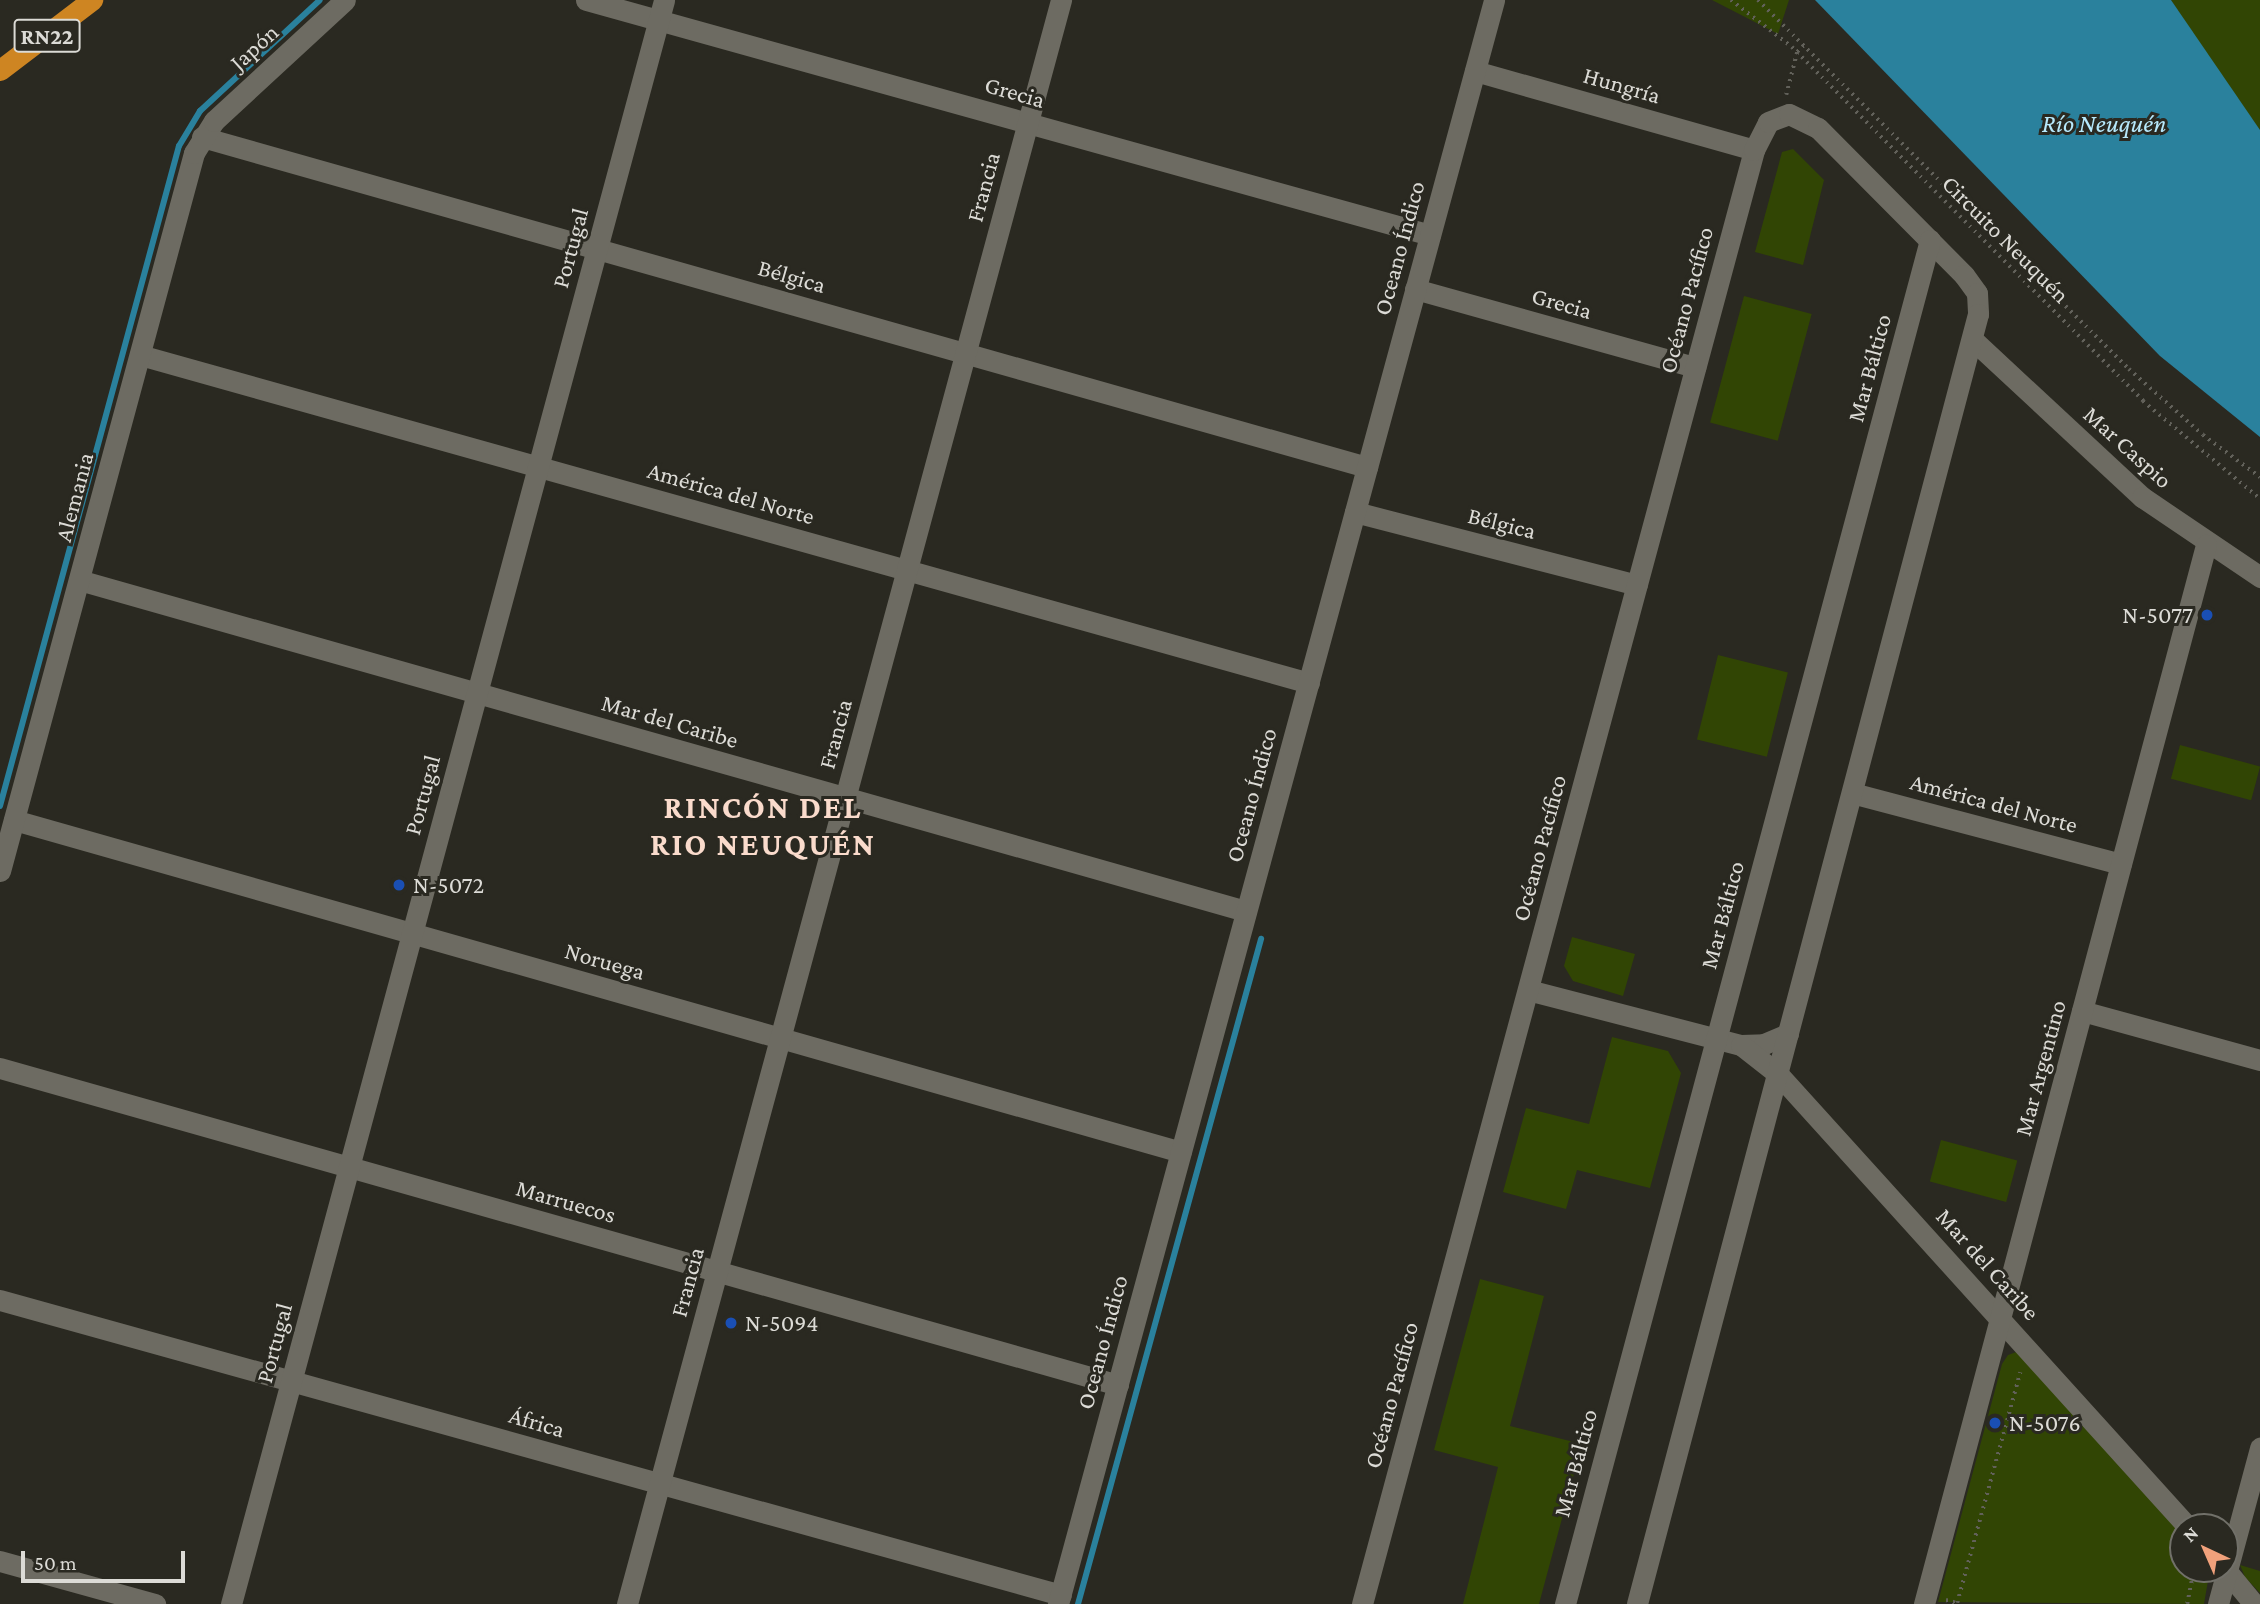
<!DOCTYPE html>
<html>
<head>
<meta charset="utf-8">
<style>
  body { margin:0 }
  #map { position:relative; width:2260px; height:1604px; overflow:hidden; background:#2a2921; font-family:"Crimson Pro",serif }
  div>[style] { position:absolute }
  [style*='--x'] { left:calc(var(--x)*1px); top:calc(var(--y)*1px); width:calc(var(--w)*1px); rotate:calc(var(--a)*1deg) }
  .green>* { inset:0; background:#314504; transform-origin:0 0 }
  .water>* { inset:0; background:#2a819d }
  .stream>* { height:6px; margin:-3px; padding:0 3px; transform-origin:3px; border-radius:3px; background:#2a819d }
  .path>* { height:3.5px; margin-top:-1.75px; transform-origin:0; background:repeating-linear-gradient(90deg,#62615a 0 2px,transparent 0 7px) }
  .street>* { height:21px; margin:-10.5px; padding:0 10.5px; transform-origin:10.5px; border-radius:10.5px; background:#6d6b62 }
  .highway>* { height:21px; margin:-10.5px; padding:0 10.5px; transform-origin:10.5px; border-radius:10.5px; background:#ce8522 }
  .dots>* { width:19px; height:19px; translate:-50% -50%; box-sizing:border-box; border:4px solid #2a2921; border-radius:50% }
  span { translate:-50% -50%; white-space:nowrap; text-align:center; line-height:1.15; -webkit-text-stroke:6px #2a2921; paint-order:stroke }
  .shield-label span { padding:2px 5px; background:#2a2921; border:2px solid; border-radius:5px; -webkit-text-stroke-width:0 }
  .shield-label { font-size:23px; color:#dcdbd6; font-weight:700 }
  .street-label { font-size:24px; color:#dcdbd6 }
  .poi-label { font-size:24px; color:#dcdbd6 }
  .right { translate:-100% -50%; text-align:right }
  .left { translate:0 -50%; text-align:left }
  .water-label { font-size:26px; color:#b7e9fc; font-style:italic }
  .district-label { font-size:32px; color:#fadbcc; font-weight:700; letter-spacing:2px }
  .north { position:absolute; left:2169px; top:1513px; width:70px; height:70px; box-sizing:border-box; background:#2a2921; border:2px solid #717069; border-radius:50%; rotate:316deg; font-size:19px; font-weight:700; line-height:28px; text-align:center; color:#dcdbd6 }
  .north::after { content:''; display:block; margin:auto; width:24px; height:32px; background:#f1a17b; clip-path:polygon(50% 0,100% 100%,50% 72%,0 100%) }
  .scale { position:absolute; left:21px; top:1551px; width:164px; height:32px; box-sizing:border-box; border:4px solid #dcdbd6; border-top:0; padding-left:9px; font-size:21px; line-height:24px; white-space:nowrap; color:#dcdbd6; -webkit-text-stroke:5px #2a2921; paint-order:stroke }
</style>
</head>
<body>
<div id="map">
  <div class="green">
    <i style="clip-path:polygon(1712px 0,1789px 0,1778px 34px)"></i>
    <i style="clip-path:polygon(2171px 0,2260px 0,2260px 130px,2217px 71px)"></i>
    <i style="clip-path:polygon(1793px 149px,1824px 180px,1803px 265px,1755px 252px,1782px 152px)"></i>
    <i style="left:1744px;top:296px;width:70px;height:131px;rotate:15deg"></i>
    <i style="left:1718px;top:655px;width:72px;height:87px;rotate:14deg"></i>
    <i style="left:2180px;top:745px;width:83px;height:35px;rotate:15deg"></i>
    <i style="clip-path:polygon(1572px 937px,1635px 954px,1623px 996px,1573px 981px,1564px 966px)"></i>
    <i style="clip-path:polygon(1612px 1037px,1668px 1051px,1681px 1073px,1650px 1188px,1577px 1170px,1566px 1209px,1503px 1192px,1526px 1108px,1589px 1124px)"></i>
    <i style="left:1941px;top:1140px;width:79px;height:43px;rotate:15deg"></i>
    <i style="clip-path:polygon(1480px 1279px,1544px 1296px,1510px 1426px,1582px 1444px,1539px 1604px,1463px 1604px,1498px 1467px,1434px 1450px)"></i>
    <i style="clip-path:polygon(2019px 1351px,2183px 1532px,2183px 1569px,2210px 1569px,2204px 1604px,1938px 1602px,2002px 1364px,2008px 1355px)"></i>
    <i style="clip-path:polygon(2240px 1565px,2260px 1571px,2260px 1593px,2245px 1577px)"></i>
  </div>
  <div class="water">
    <i style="clip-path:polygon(1815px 0,2171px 0,2260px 130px,2260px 437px,2160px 356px)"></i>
  </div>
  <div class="stream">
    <i style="--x:0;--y:806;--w:684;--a:-74.83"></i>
    <i style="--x:179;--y:146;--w:41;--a:-59"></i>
    <i style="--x:200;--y:111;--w:163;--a:-42.8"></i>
    <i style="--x:1078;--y:1604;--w:690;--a:-74.61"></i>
  </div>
  <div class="path">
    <i style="--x:1731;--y:0;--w:77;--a:37.6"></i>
    <i style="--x:1792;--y:47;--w:499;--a:45.2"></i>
    <i style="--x:2143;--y:401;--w:153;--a:39.9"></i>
    <i style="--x:1758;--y:0;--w:523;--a:44.85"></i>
    <i style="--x:2129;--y:369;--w:99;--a:41.7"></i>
    <i style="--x:2203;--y:435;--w:71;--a:36.4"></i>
    <i style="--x:1786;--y:95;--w:44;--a:-75.7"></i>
    <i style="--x:1797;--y:52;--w:10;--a:-45"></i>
    <i style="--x:2173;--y:1544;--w:16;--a:50"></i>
    <i style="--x:1946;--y:1600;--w:11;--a:15"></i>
    <i style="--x:1957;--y:1603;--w:239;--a:-74.7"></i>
    <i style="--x:2187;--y:1604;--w:36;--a:-79"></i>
  </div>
  <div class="street">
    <i style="--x:586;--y:0;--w:876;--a:15.56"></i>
    <i style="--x:1475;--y:71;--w:290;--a:15.8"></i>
    <i style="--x:202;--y:137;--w:1211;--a:15.82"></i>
    <i style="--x:1415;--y:289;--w:291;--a:15.6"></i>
    <i style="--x:1973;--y:340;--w:231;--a:42.9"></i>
    <i style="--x:2142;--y:497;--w:143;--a:34.1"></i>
    <i style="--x:140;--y:355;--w:1214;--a:15.67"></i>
    <i style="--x:1355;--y:512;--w:291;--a:14.5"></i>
    <i style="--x:79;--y:580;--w:1213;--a:15.84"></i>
    <i style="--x:1852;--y:793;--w:278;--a:14.8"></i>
    <i style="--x:14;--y:820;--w:1213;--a:15.88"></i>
    <i style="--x:0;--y:871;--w:744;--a:-74.88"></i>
    <i style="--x:194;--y:153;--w:38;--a:-58"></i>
    <i style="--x:214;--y:121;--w:178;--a:-42.7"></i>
    <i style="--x:1528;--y:990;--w:220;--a:14.5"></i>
    <i style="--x:1741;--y:1045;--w:23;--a:-2"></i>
    <i style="--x:1764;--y:1044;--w:26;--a:-23"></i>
    <i style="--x:2082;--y:1011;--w:185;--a:15.4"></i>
    <i style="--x:1741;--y:1045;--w:47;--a:38.1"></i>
    <i style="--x:1778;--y:1074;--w:611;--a:47.85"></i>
    <i style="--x:0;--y:1068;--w:1162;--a:15.83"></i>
    <i style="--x:0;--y:1300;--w:1101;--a:15.54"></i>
    <i style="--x:0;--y:1561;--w:161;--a:15.5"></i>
    <i style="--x:2225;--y:1569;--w:45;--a:50.4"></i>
    <i style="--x:231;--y:1604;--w:1661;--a:-74.89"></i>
    <i style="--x:627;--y:1604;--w:1662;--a:-74.86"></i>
    <i style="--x:1058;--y:1604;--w:1662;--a:-74.79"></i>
    <i style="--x:1362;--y:1604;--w:1506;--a:-74.91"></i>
    <i style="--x:1754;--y:150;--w:31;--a:-63"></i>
    <i style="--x:1768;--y:122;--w:22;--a:-21"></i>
    <i style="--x:1789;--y:114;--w:32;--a:26"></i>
    <i style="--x:1818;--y:128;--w:207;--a:45.2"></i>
    <i style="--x:1964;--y:275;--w:22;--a:54"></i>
    <i style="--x:1977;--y:293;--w:21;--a:87"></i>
    <i style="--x:1978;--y:314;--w:1334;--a:104.81"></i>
    <i style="--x:1565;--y:1604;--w:1412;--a:-75.02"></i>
    <i style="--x:1924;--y:1604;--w:1096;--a:-75.09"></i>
    <i style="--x:2218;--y:1604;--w:162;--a:-74.9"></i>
  </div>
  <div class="highway">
    <i style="--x:0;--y:70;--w:116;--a:-37.3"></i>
  </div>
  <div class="dots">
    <i style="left:2207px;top:615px;background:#1a4fb4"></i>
    <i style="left:399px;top:885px;background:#1a4fb4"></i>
    <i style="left:731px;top:1323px;background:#1a4fb4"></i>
    <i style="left:1995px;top:1423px;background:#1a4fb4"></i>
  </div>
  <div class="shield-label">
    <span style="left:47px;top:36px">RN22</span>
  </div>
  <div class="street-label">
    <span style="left:254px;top:47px;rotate:-42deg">Japón</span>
    <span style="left:1622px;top:85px;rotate:16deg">Hungría</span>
    <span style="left:1015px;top:92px;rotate:16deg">Grecia</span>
    <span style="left:983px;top:187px;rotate:-75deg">Francia</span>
    <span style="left:2006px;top:239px;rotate:45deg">Circuito Neuquén</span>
    <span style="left:570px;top:248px;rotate:-75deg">Portugal</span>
    <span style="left:1399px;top:248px;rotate:-75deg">Oceano Índico</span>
    <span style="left:792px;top:276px;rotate:16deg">Bélgica</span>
    <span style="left:1686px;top:300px;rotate:-75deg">Océano Pacífico</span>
    <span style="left:1562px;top:303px;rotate:16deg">Grecia</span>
    <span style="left:1869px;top:368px;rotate:-75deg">Mar Báltico</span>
    <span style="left:2128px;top:447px;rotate:42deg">Mar Caspio</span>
    <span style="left:731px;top:493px;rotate:16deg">América del Norte</span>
    <span style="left:74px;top:497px;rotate:-75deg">Alemania</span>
    <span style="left:1502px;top:523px;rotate:14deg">Bélgica</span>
    <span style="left:670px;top:721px;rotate:16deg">Mar del Caribe</span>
    <span style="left:835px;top:734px;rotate:-75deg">Francia</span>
    <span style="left:422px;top:795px;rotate:-75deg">Portugal</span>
    <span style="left:1251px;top:795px;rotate:-75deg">Oceano Índico</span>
    <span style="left:1994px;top:803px;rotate:15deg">América del Norte</span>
    <span style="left:1539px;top:848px;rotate:-75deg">Océano Pacífico</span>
    <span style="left:1722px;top:915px;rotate:-75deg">Mar Báltico</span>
    <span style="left:605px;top:961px;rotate:16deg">Noruega</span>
    <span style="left:2040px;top:1068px;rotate:-75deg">Mar Argentino</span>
    <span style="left:566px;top:1201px;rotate:16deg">Marruecos</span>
    <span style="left:1988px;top:1264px;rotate:48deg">Mar del Caribe</span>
    <span style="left:687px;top:1282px;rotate:-75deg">Francia</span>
    <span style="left:1102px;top:1342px;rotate:-75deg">Oceano Índico</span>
    <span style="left:274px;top:1343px;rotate:-75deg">Portugal</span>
    <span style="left:1391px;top:1395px;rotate:-75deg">Océano Pacífico</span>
    <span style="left:537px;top:1422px;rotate:16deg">África</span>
    <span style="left:1575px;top:1463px;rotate:-75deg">Mar Báltico</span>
  </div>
  <div class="poi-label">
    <span class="right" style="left:2193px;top:615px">N-5077</span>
    <span class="left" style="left:413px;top:885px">N-5072</span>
    <span class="left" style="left:745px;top:1323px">N-5094</span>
    <span class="left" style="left:2009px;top:1423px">N-5076</span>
  </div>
  <div class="water-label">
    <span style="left:2104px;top:124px">Río Neuquén</span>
  </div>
  <div class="district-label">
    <span style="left:763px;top:826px">RINCÓN DEL<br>RIO NEUQUÉN</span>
  </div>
  <div class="north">N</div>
  <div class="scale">50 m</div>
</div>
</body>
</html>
